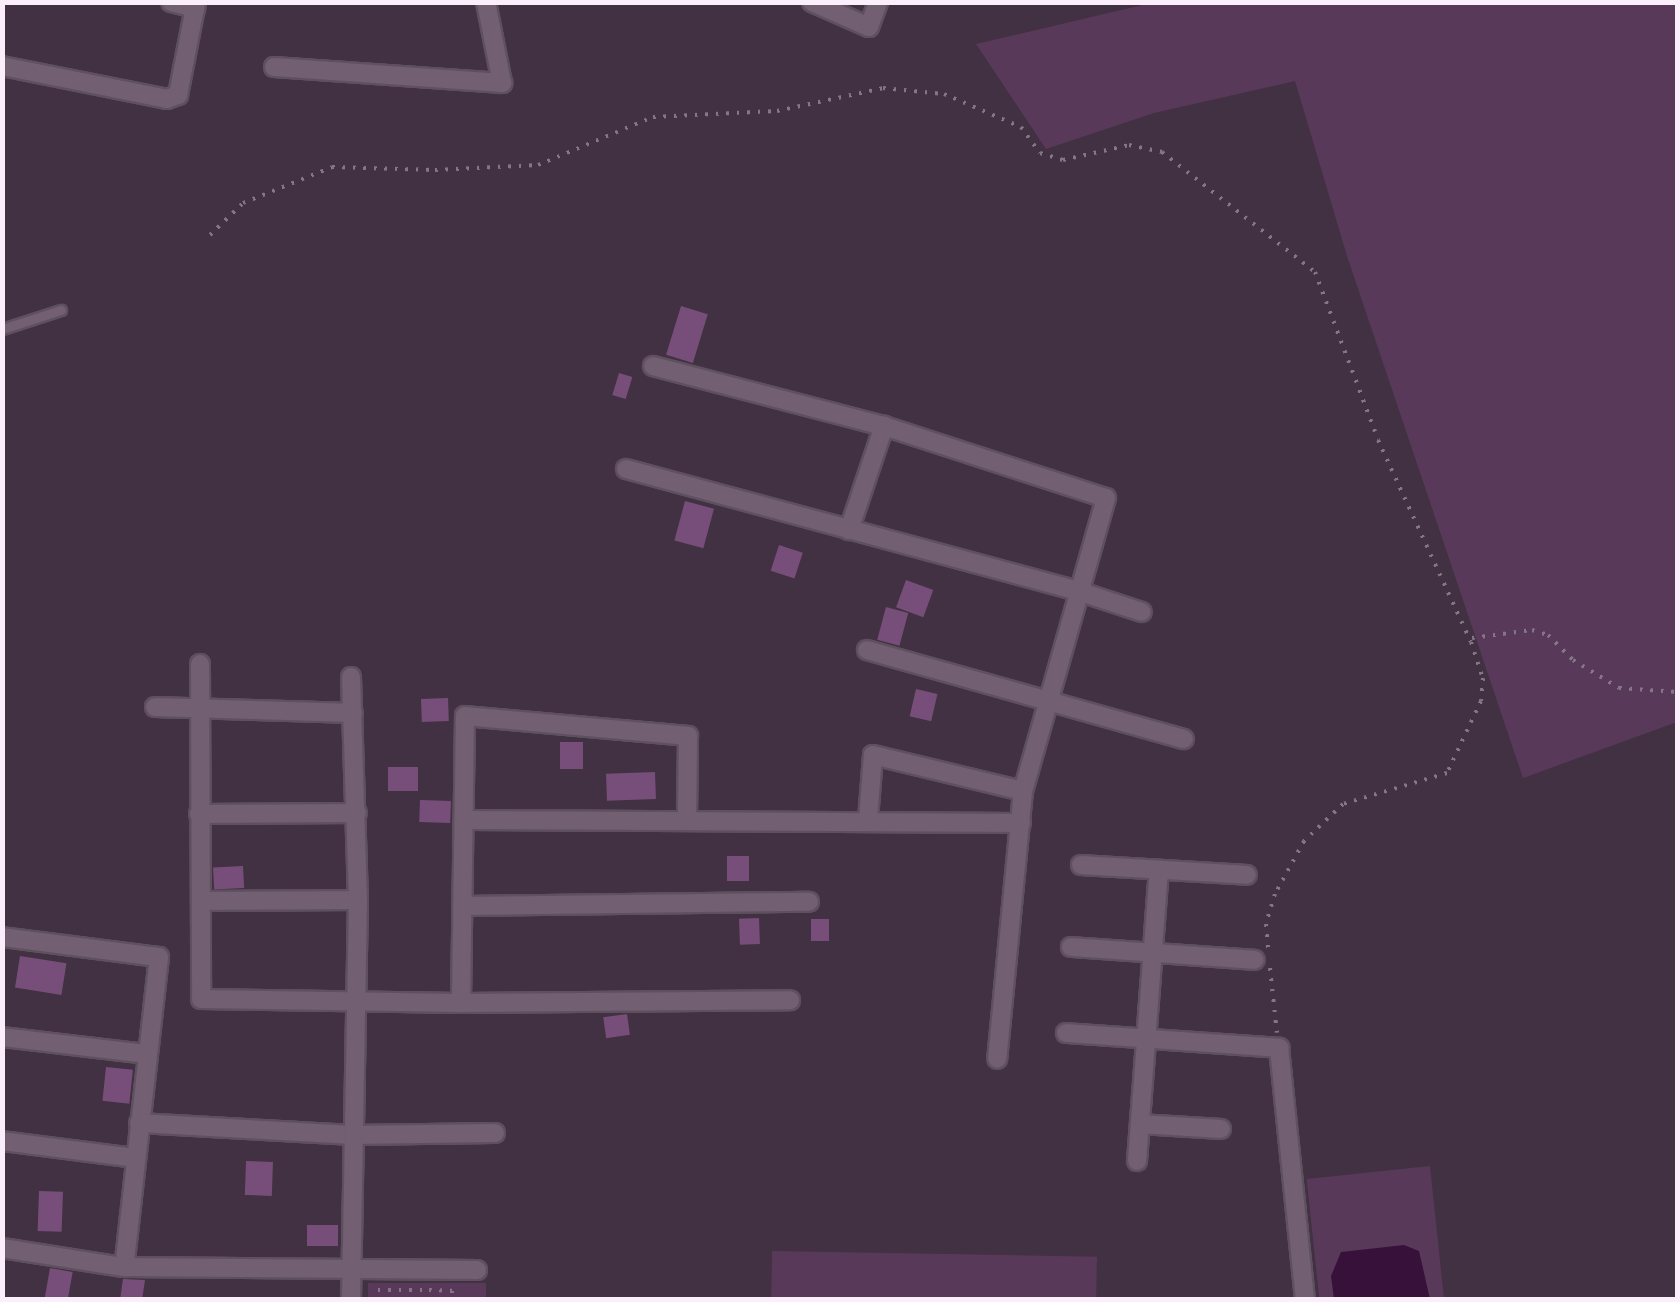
<!DOCTYPE html>
<html>
<head>
<meta charset="utf-8">
<style>
  body { margin:0 }
  #map { position:relative; width:1680px; height:1302px; overflow:hidden; background:#413142; font-family:Lora,serif }
  div>[style] { position:absolute }
  [style*='--x'] { left:calc(var(--x)*1px); top:calc(var(--y)*1px); width:calc(var(--w)*1px); rotate:calc(var(--a)*1deg) }
  .green>* { inset:0; background:#59395a; transform-origin:0 0 }
  .water>* { inset:0; background:#37113a }
  .building>* { inset:0; background:#774e79; transform-origin:0 0 }
  .path>* { height:4px; margin-top:-2px; transform-origin:0; background:repeating-linear-gradient(90deg,#847685 0 2.5px,transparent 0 10.5px) }
  .roads { filter:drop-shadow(2px 0 #5f505f) drop-shadow(-2px 0 #5f505f) drop-shadow(0 2px #5f505f) drop-shadow(0 -2px #5f505f) }
  .lane>* { height:9px; margin:-4.5px; padding:0 4.5px; transform-origin:4.5px; border-radius:4.5px; background:#725f72 }
  .street>* { height:18px; margin:-9px; padding:0 9px; transform-origin:9px; border-radius:9px; background:#725f72 }
  span { translate:-50% -50%; white-space:nowrap; text-align:center; line-height:1.15; -webkit-text-stroke:8px #413142; paint-order:stroke }
  .frame { position:absolute; inset:0; border:5px solid #faeffa; pointer-events:none }
</style>
</head>
<body>
<div id="map">
  <div class="green">
    <i style="clip-path:polygon(1151px 3px,1677px 3px,1677px 722px,1523px 778px,1347px 256px,1295px 81px,1154px 113px,1046px 149px,976px 44px)"></i>
    <i style="left:1430px;top:1166px;width:134px;height:124px;rotate:84deg"></i>
    <i style="left:772px;top:1251px;width:325px;height:48px;rotate:1deg"></i>
    <i style="left:368px;top:1283px;width:118px;height:16px"></i>
  </div>
  <div class="water">
    <i style="clip-path:polygon(1404px 1245px,1419px 1251px,1430px 1299px,1334px 1299px,1331px 1276px,1341px 1252px)"></i>
  </div>
  <div class="building">
    <i style="left:681px;top:306px;width:28px;height:51px;rotate:17deg"></i>
    <i style="left:619px;top:373px;width:14px;height:23px;rotate:17deg"></i>
    <i style="left:685px;top:501px;width:30px;height:41px;rotate:15deg"></i>
    <i style="left:779px;top:545px;width:25px;height:27px;rotate:18deg"></i>
    <i style="left:906px;top:580px;width:29px;height:29px;rotate:20deg"></i>
    <i style="left:886px;top:607px;width:23px;height:34px;rotate:15deg"></i>
    <i style="left:916px;top:689px;width:22px;height:28px;rotate:13deg"></i>
    <i style="left:448px;top:698px;width:23px;height:27px;rotate:88deg"></i>
    <i style="left:560px;top:742px;width:23px;height:27px"></i>
    <i style="left:388px;top:767px;width:30px;height:24px"></i>
    <i style="left:655px;top:772px;width:27px;height:49px;rotate:88deg"></i>
    <i style="left:420px;top:800px;width:31px;height:22px;rotate:2deg"></i>
    <i style="left:727px;top:856px;width:22px;height:25px"></i>
    <i style="left:243px;top:866px;width:22px;height:30px;rotate:87deg"></i>
    <i style="left:759px;top:918px;width:26px;height:20px;rotate:88deg"></i>
    <i style="left:811px;top:919px;width:18px;height:22px"></i>
    <i style="left:20px;top:956px;width:47px;height:32px;rotate:9deg"></i>
    <i style="left:627px;top:1014px;width:21px;height:24px;rotate:82deg"></i>
    <i style="left:106px;top:1067px;width:27px;height:34px;rotate:6deg"></i>
    <i style="left:246px;top:1161px;width:27px;height:34px;rotate:2deg"></i>
    <i style="left:39px;top:1191px;width:24px;height:40px;rotate:2deg"></i>
    <i style="left:307px;top:1225px;width:31px;height:21px"></i>
    <i style="left:50px;top:1268px;width:23px;height:32px;rotate:10deg"></i>
    <i style="clip-path:polygon(123px 1279px,145px 1280px,142px 1300px,120px 1300px)"></i>
  </div>
  <div class="path">
    <i style="--x:210;--y:235;--w:46;--a:-44.1"></i>
    <i style="--x:243;--y:203;--w:96;--a:-22"></i>
    <i style="--x:332;--y:167;--w:103;--a:1.7"></i>
    <i style="--x:435;--y:170;--w:103;--a:-2.8"></i>
    <i style="--x:538;--y:165;--w:125;--a:-22.7"></i>
    <i style="--x:653;--y:117;--w:124;--a:-2.8"></i>
    <i style="--x:777;--y:111;--w:108;--a:-12.2"></i>
    <i style="--x:883;--y:88;--w:61;--a:5.6"></i>
    <i style="--x:944;--y:94;--w:84;--a:23.2"></i>
    <i style="--x:1021;--y:127;--w:32;--a:54"></i>
    <i style="--x:1040;--y:153;--w:24;--a:17"></i>
    <i style="--x:1063;--y:160;--w:68;--a:-12.8"></i>
    <i style="--x:1129;--y:145;--w:34;--a:12"></i>
    <i style="--x:1162;--y:152;--w:194;--a:38.1"></i>
    <i style="--x:1315;--y:272;--w:179;--a:69.4"></i>
    <i style="--x:1378;--y:440;--w:222;--a:65.3"></i>
    <i style="--x:1471;--y:642;--w:38;--a:72"></i>
    <i style="--x:1483;--y:678;--w:23;--a:95"></i>
    <i style="--x:1481;--y:701;--w:80;--a:115.3"></i>
    <i style="--x:1447;--y:773;--w:109;--a:163.4"></i>
    <i style="--x:1343;--y:804;--w:54;--a:136.5"></i>
    <i style="--x:1304;--y:841;--w:60;--a:118.7"></i>
    <i style="--x:1275;--y:894;--w:31;--a:107"></i>
    <i style="--x:1266;--y:924;--w:24;--a:85"></i>
    <i style="--x:1472;--y:638;--w:61;--a:-7.6"></i>
    <i style="--x:1532;--y:630;--w:17;--a:17"></i>
    <i style="--x:1548;--y:635;--w:35;--a:45"></i>
    <i style="--x:1573;--y:660;--w:54;--a:31.3"></i>
    <i style="--x:1619;--y:688;--w:59;--a:3.9"></i>
    <i style="--x:1270;--y:968;--w:65;--a:83.9"></i>
    <i style="--x:378;--y:1300;--w:10;--a:-90"></i>
    <i style="--x:378;--y:1290;--w:51;--a:0"></i>
    <i style="--x:429;--y:1290;--w:23;--a:2"></i>
    <i style="--x:452;--y:1291;--w:9;--a:90"></i>
  </div>
  <div class="roads">
    <div class="lane">
      <i style="--x:2;--y:329;--w:62;--a:-17.9"></i>
    </div>
    <div class="street">
      <i style="--x:171;--y:2;--w:25;--a:14"></i>
      <i style="--x:812;--y:2;--w:62;--a:23.7"></i>
      <i style="--x:869;--y:27;--w:27;--a:-70"></i>
      <i style="--x:2;--y:66;--w:168;--a:11.3"></i>
      <i style="--x:167;--y:99;--w:12;--a:-20"></i>
      <i style="--x:178;--y:95;--w:95;--a:-79"></i>
      <i style="--x:274;--y:67;--w:229;--a:4"></i>
      <i style="--x:502;--y:83;--w:83;--a:-101.2"></i>
      <i style="--x:653;--y:366;--w:239;--a:14.6"></i>
      <i style="--x:884;--y:426;--w:233;--a:18"></i>
      <i style="--x:1106;--y:498;--w:305;--a:105.8"></i>
      <i style="--x:1023;--y:791;--w:269;--a:95.5"></i>
      <i style="--x:626;--y:469;--w:468;--a:15.1"></i>
      <i style="--x:1078;--y:591;--w:67;--a:18.2"></i>
      <i style="--x:849;--y:530;--w:110;--a:-71.4"></i>
      <i style="--x:867;--y:650;--w:329;--a:15.7"></i>
      <i style="--x:200;--y:664;--w:335;--a:89.8"></i>
      <i style="--x:201;--y:999;--w:260;--a:0.9"></i>
      <i style="--x:461;--y:1003;--w:329;--a:-0.5"></i>
      <i style="--x:155;--y:707;--w:198;--a:1.7"></i>
      <i style="--x:199;--y:814;--w:158;--a:-0.4"></i>
      <i style="--x:466;--y:820;--w:555;--a:0.31"></i>
      <i style="--x:868;--y:820;--w:65;--a:-85.6"></i>
      <i style="--x:873;--y:755;--w:154;--a:13.5"></i>
      <i style="--x:1081;--y:865;--w:166;--a:3.4"></i>
      <i style="--x:201;--y:901;--w:157;--a:-0.4"></i>
      <i style="--x:462;--y:906;--w:347;--a:-0.7"></i>
      <i style="--x:2;--y:937;--w:158;--a:7.3"></i>
      <i style="--x:159;--y:957;--w:312;--a:96.4"></i>
      <i style="--x:1071;--y:947;--w:184;--a:4"></i>
      <i style="--x:461;--y:1003;--w:287;--a:-89.2"></i>
      <i style="--x:465;--y:716;--w:224;--a:5.1"></i>
      <i style="--x:688;--y:736;--w:83;--a:90.7"></i>
      <i style="--x:1066;--y:1033;--w:214;--a:4"></i>
      <i style="--x:1279;--y:1048;--w:253;--a:84.1"></i>
      <i style="--x:2;--y:1037;--w:146;--a:6.7"></i>
      <i style="--x:139;--y:1123;--w:214;--a:3.2"></i>
      <i style="--x:353;--y:1135;--w:142;--a:-0.8"></i>
      <i style="--x:1140;--y:1124;--w:81;--a:3.5"></i>
      <i style="--x:2;--y:1141;--w:134;--a:7.3"></i>
      <i style="--x:1137;--y:1161;--w:292;--a:-85.7"></i>
      <i style="--x:2;--y:1248;--w:123;--a:8.9"></i>
      <i style="--x:124;--y:1267;--w:353;--a:0.5"></i>
      <i style="--x:351;--y:1300;--w:400;--a:-89"></i>
      <i style="--x:358;--y:900;--w:223;--a:-91.8"></i>
    </div>
  </div>
  <div class="frame"></div>
</div>
</body>
</html>
